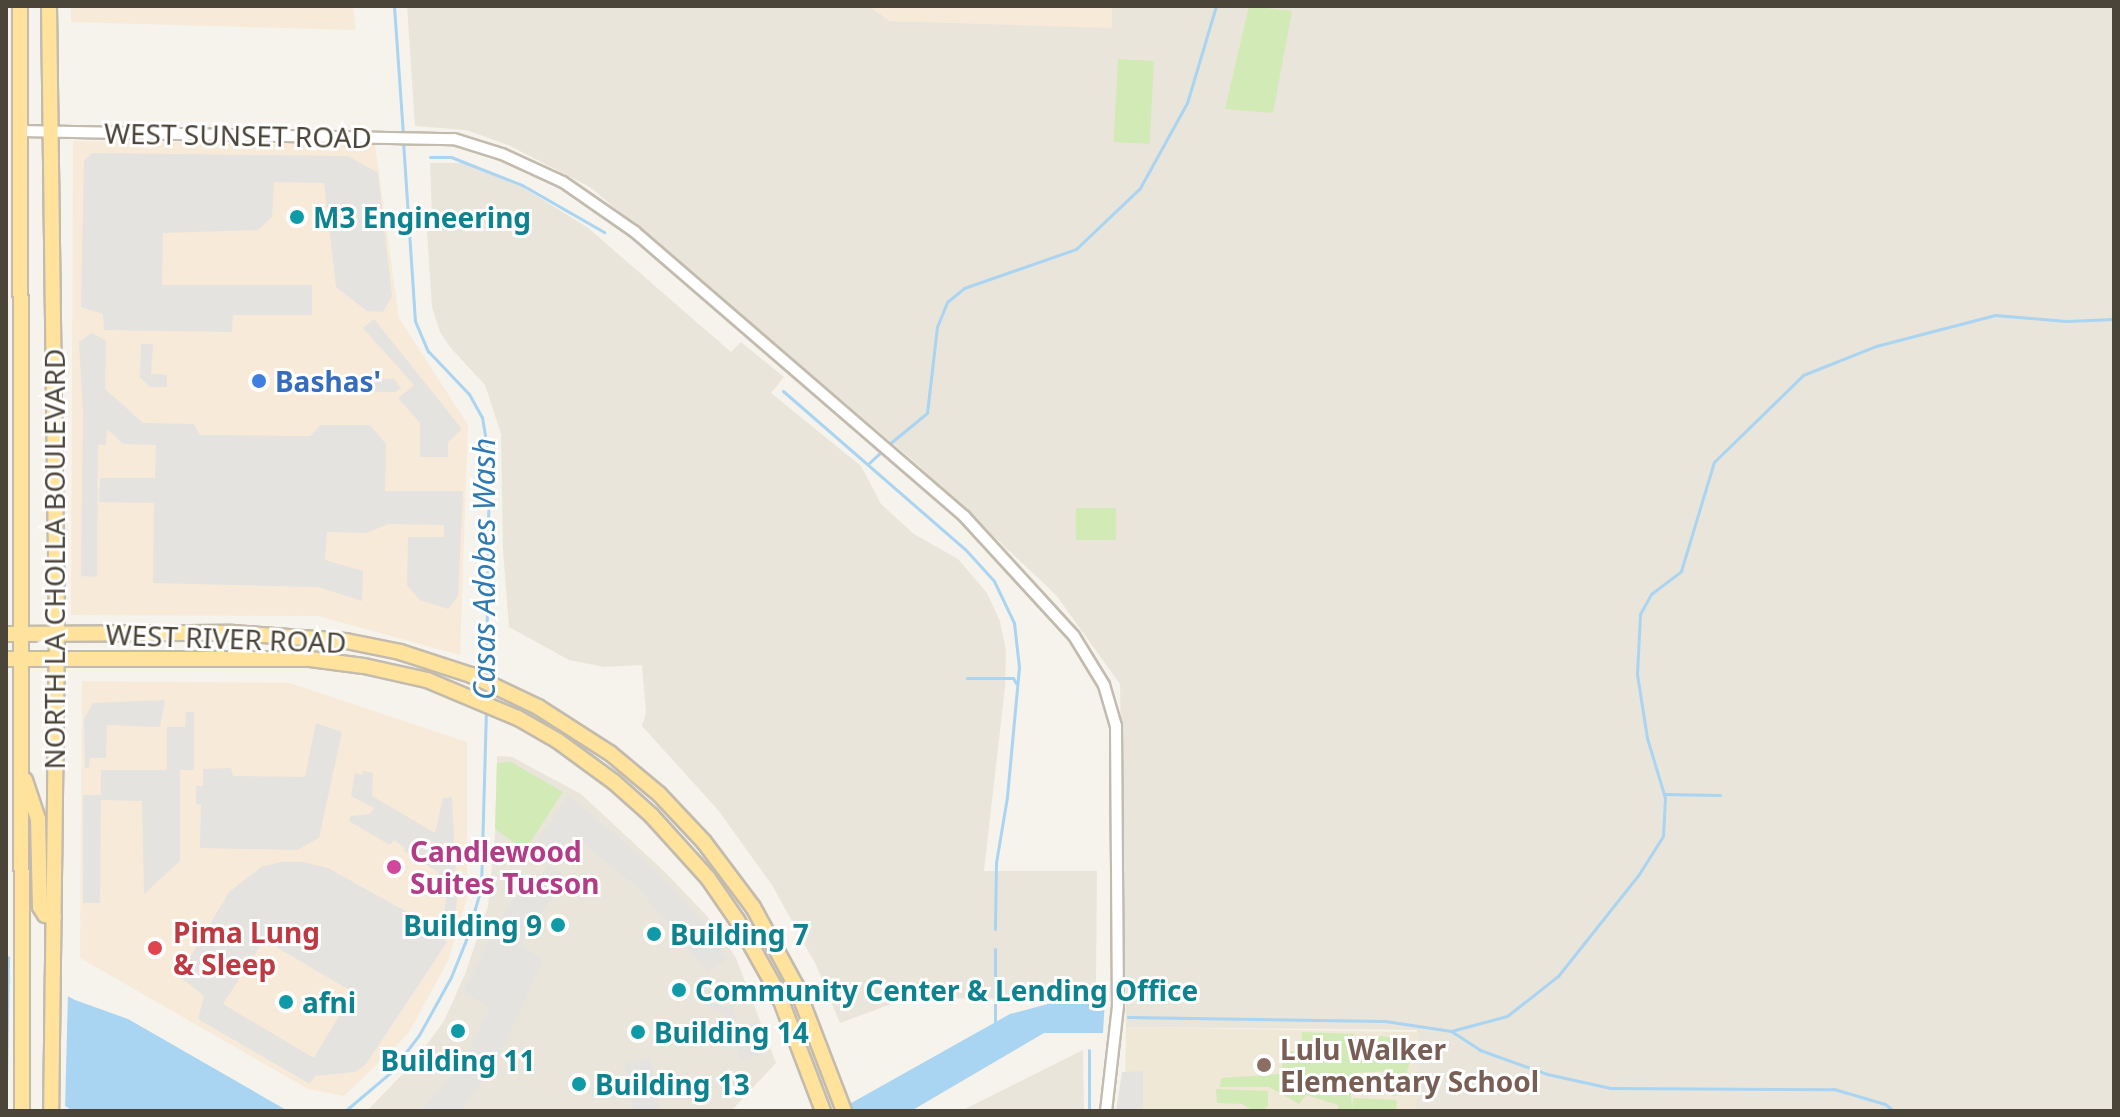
<!DOCTYPE html>
<html>
<head>
<meta charset="utf-8">
<style>
  body { margin:0 }
  #map { position:relative; width:2120px; height:1117px; overflow:hidden; background:#f6f3ec; font-family:"Noto Sans",sans-serif }
  div>[style] { position:absolute }
  [style*='--x'] { left:calc(var(--x)*1px); top:calc(var(--y)*1px); width:calc(var(--w)*1px); rotate:calc(var(--a)*1deg) }
  .residential>* { inset:0; background:#eae5da }
  .commercial>* { inset:0; background:#f7ead8 }
  .education>* { inset:0; background:#efe8d6; transform-origin:0 0 }
  .green>* { inset:0; background:#d2eab5; transform-origin:0 0 }
  .parking>* { inset:0; background:#e5e3e0; transform-origin:0 0 }
  .water>* { inset:0; background:#a9d4f2 }
  .pier>* { inset:0; background:#f6f3ec }
  .stream>* { height:3px; margin:-1.5px; padding:0 1.5px; transform-origin:1.5px; border-radius:1.5px; background:#a9d4f2 }
  .roads { filter:drop-shadow(2px 0 #c2bbae) drop-shadow(-2px 0 #c2bbae) drop-shadow(0 2px #c2bbae) drop-shadow(0 -2px #c2bbae) }
  .tertiary>* { height:10px; margin:-5px; padding:0 5px; transform-origin:5px; border-radius:5px; background:#fff }
  .primary>* { height:14px; margin:-7px; padding:0 7px; transform-origin:7px; border-radius:7px; background:#ffe39c }
  .dots>* { width:22px; height:22px; translate:-50% -50%; box-sizing:border-box; border:4px solid #fff; border-radius:50% }
  span { translate:-50% -50%; white-space:nowrap; text-align:center; line-height:1.15; -webkit-text-stroke:6px #fff; paint-order:stroke }
  .street-label { font-size:28px; color:#4b4439 }
  .culture-label { font-size:28px; color:#0d838f; font-weight:700 }
  .left { translate:0 -50%; text-align:left }
  .right { translate:-100% -50%; text-align:right }
  .shop-label { font-size:28px; color:#366cbe; font-weight:700 }
  .hotel-label { font-size:28px; color:#b23c85; font-weight:700 }
  .health-label { font-size:28px; color:#be3a42; font-weight:700 }
  .education-label { font-size:28px; color:#785e54; font-weight:700 }
  .water-label { font-size:30px; color:#2e7ab2; font-style:italic }
  .frame { position:absolute; inset:0; border:8px solid #4b4439; pointer-events:none }
</style>
</head>
<body>
<div id="map">
  <div class="residential">
    <i style="clip-path:polygon(407px 6px,869px 6px,890px 21px,1112px 27px,1112px 6px,2114px 6px,2114px 1111px,1399px 1111px,1417px 1030px,1126px 1027px,1120px 684px,1056px 595px,916px 463px,590px 187px,508px 145px,466px 130px,415px 126px)"></i>
    <i style="clip-path:polygon(430px 163px,465px 163px,522px 187px,587px 227px,731px 352px,741px 342px,784px 377px,771px 393px,861px 466px,881px 504px,914px 534px,958px 559px,987px 593px,1000px 621px,1006px 651px,1005px 687px,984px 871px,1097px 871px,1096px 985px,1017px 999px,944px 998px,894px 1003px,840px 1023px,816px 965px,772px 885px,718px 810px,642px 726px,646px 713px,642px 665px,604px 667px,569px 660px,509px 627px,503px 550px,501px 434px,485px 385px,450px 347px,440px 332px,432px 307px,427px 232px,432px 220px)"></i>
    <i style="clip-path:polygon(497px 756px,512px 757px,581px 794px,666px 873px,708px 917px,736px 958px,776px 1063px,731px 1111px,367px 1111px,414px 1062px,444px 1021px,465px 974px,488px 906px,495px 835px)"></i>
    <i style="clip-path:polygon(1083px 1050px,1084px 1111px,961px 1111px)"></i>
  </div>
  <div class="commercial">
    <i style="clip-path:polygon(71px 6px,353px 6px,356px 30px,71px 22px)"></i>
    <i style="clip-path:polygon(869px 6px,1112px 6px,1112px 28px,890px 21px)"></i>
    <i style="clip-path:polygon(73px 141px,375px 145px,399px 318px,468px 425px,460px 655px,318px 616px,71px 615px)"></i>
    <i style="clip-path:polygon(82px 681px,290px 683px,467px 742px,467px 898px,448px 961px,408px 1034px,344px 1096px,308px 1089px,80px 958px)"></i>
  </div>
  <div class="education">
    <i style="left:1126px;top:1027px;width:292px;height:85px;rotate:1deg"></i>
  </div>
  <div class="green">
    <i style="clip-path:polygon(1249px 6px,1292px 11px,1273px 113px,1225px 109px)"></i>
    <i style="left:1118px;top:59px;width:36px;height:83px;rotate:3deg"></i>
    <i style="left:1076px;top:508px;width:40px;height:32px"></i>
    <i style="clip-path:polygon(511px 762px,563px 792px,529px 844px,522px 848px,495px 829px,497px 763px)"></i>
    <i style="clip-path:polygon(1302px 1032px,1354px 1034px,1354px 1059px,1377px 1059px,1378px 1036px,1399px 1038px,1397px 1054px,1411px 1057px,1401px 1095px,1392px 1096px,1393px 1071px,1354px 1073px,1351px 1095px,1352px 1109px,1353px 1098px,1397px 1100px,1396px 1111px,1338px 1111px,1338px 1105px,1306px 1095px,1299px 1104px,1269px 1087px,1220px 1087px,1221px 1078px,1282px 1074px,1282px 1052px,1302px 1051px)"></i>
    <i style="clip-path:polygon(1216px 1089px,1268px 1091px,1268px 1106px,1263px 1111px,1254px 1111px,1242px 1104px,1217px 1103px)"></i>
  </div>
  <div class="parking">
    <i style="clip-path:polygon(92px 153px,348px 156px,378px 173px,392px 296px,383px 312px,367px 311px,336px 287px,324px 183px,274px 182px,272px 217px,258px 230px,163px 233px,162px 285px,312px 285px,312px 315px,233px 315px,232px 332px,104px 330px,103px 314px,81px 307px,84px 161px)"></i>
    <i style="clip-path:polygon(374px 319px,462px 429px,448px 442px,448px 457px,420px 457px,420px 423px,398px 398px,414px 385px,363px 328px)"></i>
    <i style="clip-path:polygon(92px 333px,106px 341px,105px 389px,143px 423px,194px 424px,200px 435px,310px 436px,321px 425px,370px 425px,386px 444px,385px 491px,463px 491px,458px 596px,448px 609px,420px 600px,407px 585px,408px 537px,444px 537px,444px 525px,388px 524px,367px 533px,327px 532px,325px 560px,363px 571px,362px 601px,318px 587px,153px 583px,154px 503px,99px 502px,100px 478px,155px 478px,156px 445px,123px 444px,107px 429px,106px 445px,98px 445px,97px 577px,81px 576px,83px 412px,79px 342px)"></i>
    <i style="clip-path:polygon(141px 344px,153px 344px,151px 374px,167px 375px,167px 387px,150px 387px,140px 377px)"></i>
    <i style="clip-path:polygon(320px 377px,394px 379px,401px 388px,395px 392px,320px 391px)"></i>
    <i style="clip-path:polygon(165px 700px,160px 727px,107px 725px,106px 758px,90px 758px,89px 768px,85px 768px,84px 719px,93px 703px)"></i>
    <i style="clip-path:polygon(186px 712px,194px 712px,194px 770px,180px 770px,180px 861px,144px 894px,142px 801px,101px 800px,100px 903px,83px 903px,83px 795px,101px 795px,101px 770px,167px 770px,167px 727px,185px 727px)"></i>
    <i style="clip-path:polygon(316px 723px,342px 732px,319px 838px,297px 850px,200px 848px,201px 805px,196px 804px,196px 786px,203px 786px,203px 769px,231px 768px,233px 776px,305px 777px)"></i>
    <i style="clip-path:polygon(363px 771px,373px 773px,372px 796px,435px 833px,443px 798px,452px 797px,457px 900px,455px 918px,444px 914px,446px 898px,438px 872px,404px 851px,405px 848px,394px 840px,390px 845px,349px 821px,351px 816px,370px 814px,374px 808px,351px 796px,355px 773px,362px 775px)"></i>
    <i style="clip-path:polygon(568px 795px,651px 865px,700px 918px,727px 959px,708px 972px,637px 887px,574px 836px,553px 865px,530px 852px)"></i>
    <i style="clip-path:polygon(evenodd,281px 862px,303px 862px,328px 868px,425px 922px,447px 942px,366px 1064px,355px 1072px,315px 1076px,310px 1084px,198px 1019px,204px 996px,179px 976px,229px 892px,261px 867px,281px 862px,264px 940px,353px 992px,314px 1058px,223px 1004px,264px 940px)"></i>
    <i style="clip-path:polygon(549px 865px,566px 876px,521px 944px,543px 961px,497px 1062px,461px 1111px,421px 1111px,463px 1063px,490px 1007px,463px 992px,493px 931px,529px 875px,536px 880px)"></i>
    <i style="clip-path:polygon(703px 976px,710px 979px,710px 999px,722px 1006px,733px 1006px,738px 1024px,731px 1026px,726px 1016px,706px 1006px,700px 989px)"></i>
    <i style="left:757px;top:1022px;width:31px;height:27px;rotate:71deg"></i>
    <i style="clip-path:polygon(650px 1058px,661px 1111px,633px 1111px,624px 1064px)"></i>
    <i style="clip-path:polygon(1143px 1071px,1143px 1111px,1116px 1111px,1122px 1072px)"></i>
  </div>
  <div class="water">
    <i style="clip-path:polygon(6px 954px,37px 980px,75px 1000px,128px 1019px,288px 1111px,73px 1111px,48px 1095px,6px 1080px)"></i>
    <i style="clip-path:polygon(1105px 998px,1103px 1033px,1044px 1033px,911px 1111px,837px 1111px,1010px 1014px,1063px 1000px)"></i>
  </div>
  <div class="pier">
    <i style="clip-path:polygon(10px 952px,40px 977px,68px 992px,65px 1111px,46px 1099px,8px 1084px)"></i>
  </div>
  <div class="stream">
    <i style="--x:394;--y:6;--w:128;--a:86"></i>
    <i style="--x:403;--y:141;--w:180;--a:86.2"></i>
    <i style="--x:415;--y:321;--w:33;--a:67"></i>
    <i style="--x:428;--y:351;--w:59;--a:46.4"></i>
    <i style="--x:469;--y:394;--w:26;--a:61"></i>
    <i style="--x:482;--y:417;--w:44;--a:80.8"></i>
    <i style="--x:489;--y:460;--w:218;--a:90.8"></i>
    <i style="--x:430;--y:157;--w:21;--a:0"></i>
    <i style="--x:451;--y:157;--w:76;--a:21.5"></i>
    <i style="--x:522;--y:185;--w:95;--a:29.8"></i>
    <i style="--x:783;--y:391;--w:241;--a:41"></i>
    <i style="--x:965;--y:549;--w:43;--a:47.8"></i>
    <i style="--x:994;--y:581;--w:47;--a:64.5"></i>
    <i style="--x:1014;--y:623;--w:44;--a:83.5"></i>
    <i style="--x:1019;--y:667;--w:131;--a:95.3"></i>
    <i style="--x:1007;--y:797;--w:67;--a:99.5"></i>
    <i style="--x:996;--y:863;--w:66;--a:90.9"></i>
    <i style="--x:888;--y:445;--w:50;--a:-39.4"></i>
    <i style="--x:927;--y:413;--w:87;--a:-83.4"></i>
    <i style="--x:937;--y:327;--w:27;--a:-68"></i>
    <i style="--x:947;--y:302;--w:22;--a:-39"></i>
    <i style="--x:964;--y:288;--w:119;--a:-19.2"></i>
    <i style="--x:1076;--y:249;--w:88;--a:-43.6"></i>
    <i style="--x:1140;--y:188;--w:97;--a:-61.1"></i>
    <i style="--x:1187;--y:103;--w:101;--a:-73.4"></i>
    <i style="--x:868;--y:464;--w:19;--a:-43"></i>
    <i style="--x:967;--y:678;--w:46;--a:0"></i>
    <i style="--x:1013;--y:678;--w:6;--a:59"></i>
    <i style="--x:1664;--y:794;--w:56;--a:1"></i>
    <i style="--x:995;--y:949;--w:76;--a:90"></i>
    <i style="--x:1128;--y:1017;--w:257;--a:0.9"></i>
    <i style="--x:1385;--y:1021;--w:67;--a:8.6"></i>
    <i style="--x:1451;--y:1031;--w:58;--a:-15"></i>
    <i style="--x:1507;--y:1016;--w:65;--a:-38.1"></i>
    <i style="--x:1558;--y:976;--w:130;--a:-51.5"></i>
    <i style="--x:1639;--y:874;--w:45;--a:-57.7"></i>
    <i style="--x:1663;--y:836;--w:38;--a:-87"></i>
    <i style="--x:1665;--y:798;--w:63;--a:-106.7"></i>
    <i style="--x:1647;--y:738;--w:65;--a:-98.9"></i>
    <i style="--x:1637;--y:674;--w:60;--a:-87.1"></i>
    <i style="--x:1640;--y:614;--w:23;--a:-61"></i>
    <i style="--x:1651;--y:594;--w:38;--a:-37"></i>
    <i style="--x:1681;--y:571;--w:114;--a:-73.2"></i>
    <i style="--x:1714;--y:462;--w:124;--a:-44.3"></i>
    <i style="--x:1803;--y:375;--w:79;--a:-21.7"></i>
    <i style="--x:1876;--y:346;--w:123;--a:-14.6"></i>
    <i style="--x:1995;--y:315;--w:71;--a:4.8"></i>
    <i style="--x:2066;--y:321;--w:48;--a:-2.4"></i>
    <i style="--x:1451;--y:1031;--w:35;--a:33"></i>
    <i style="--x:1480;--y:1050;--w:71;--a:19.7"></i>
    <i style="--x:1547;--y:1074;--w:65;--a:12.5"></i>
    <i style="--x:1610;--y:1088;--w:224;--a:0.3"></i>
    <i style="--x:1834;--y:1089;--w:53;--a:16.4"></i>
    <i style="--x:1885;--y:1104;--w:11;--a:38"></i>
    <i style="--x:345;--y:1111;--w:59;--a:-40.2"></i>
    <i style="--x:390;--y:1073;--w:48;--a:-52.7"></i>
    <i style="--x:419;--y:1035;--w:66;--a:-61.1"></i>
    <i style="--x:451;--y:977;--w:37;--a:-68"></i>
    <i style="--x:465;--y:943;--w:57;--a:-73.8"></i>
    <i style="--x:481;--y:888;--w:178;--a:-88.4"></i>
    <i style="--x:1089;--y:1111;--w:61;--a:-90"></i>
  </div>
  <div class="roads">
    <div class="tertiary">
      <i style="--x:21;--y:131;--w:433;--a:1.1"></i>
      <i style="--x:454;--y:139;--w:50;--a:17.4"></i>
      <i style="--x:502;--y:154;--w:67;--a:24.7"></i>
      <i style="--x:563;--y:182;--w:88;--a:34.8"></i>
      <i style="--x:635;--y:232;--w:435;--a:40.8"></i>
      <i style="--x:964;--y:516;--w:163;--a:47.5"></i>
      <i style="--x:1074;--y:636;--w:57;--a:58.5"></i>
      <i style="--x:1104;--y:685;--w:43;--a:73.7"></i>
      <i style="--x:1116;--y:726;--w:280;--a:89.6"></i>
      <i style="--x:1118;--y:1006;--w:106;--a:96.5"></i>
    </div>
    <div class="primary">
      <i style="--x:20;--y:6;--w:1105;--a:89.9"></i>
      <i style="--x:49;--y:6;--w:627;--a:89.27"></i>
      <i style="--x:57;--y:633;--w:478;--a:90.7"></i>
      <i style="--x:6;--y:634;--w:227;--a:-0.3"></i>
      <i style="--x:233;--y:633;--w:113;--a:4"></i>
      <i style="--x:346;--y:641;--w:55;--a:11.5"></i>
      <i style="--x:400;--y:652;--w:75;--a:17.9"></i>
      <i style="--x:471;--y:675;--w:74;--a:25.5"></i>
      <i style="--x:538;--y:707;--w:85;--a:32.6"></i>
      <i style="--x:610;--y:753;--w:64;--a:39.9"></i>
      <i style="--x:659;--y:794;--w:66;--a:46.8"></i>
      <i style="--x:704;--y:842;--w:81;--a:53"></i>
      <i style="--x:753;--y:907;--w:90;--a:61.4"></i>
      <i style="--x:796;--y:986;--w:134;--a:69"></i>
      <i style="--x:6;--y:659;--w:304;--a:0"></i>
      <i style="--x:310;--y:659;--w:54;--a:7.4"></i>
      <i style="--x:364;--y:666;--w:65;--a:12.5"></i>
      <i style="--x:427;--y:680;--w:99;--a:22.7"></i>
      <i style="--x:518;--y:718;--w:46;--a:29.9"></i>
      <i style="--x:558;--y:741;--w:69;--a:36.2"></i>
      <i style="--x:614;--y:782;--w:50;--a:41.7"></i>
      <i style="--x:651;--y:815;--w:85;--a:47.9"></i>
      <i style="--x:708;--y:878;--w:51;--a:55.4"></i>
      <i style="--x:737;--y:920;--w:84;--a:60.7"></i>
      <i style="--x:778;--y:993;--w:126;--a:69.1"></i>
      <i style="--x:25;--y:780;--w:41;--a:71.6"></i>
      <i style="--x:38;--y:819;--w:88;--a:88.7"></i>
      <i style="--x:40;--y:907;--w:9;--a:58"></i>
      <i style="--x:45;--y:915;--w:9;--a:13"></i>
    </div>
  </div>
  <div class="dots">
    <i style="left:297px;top:217px;background:#0f9aa8"></i>
    <i style="left:259px;top:381px;background:#3f7fe0"></i>
    <i style="left:394px;top:867px;background:#d1479c"></i>
    <i style="left:558px;top:925px;background:#0f9aa8"></i>
    <i style="left:654px;top:934px;background:#0f9aa8"></i>
    <i style="left:155px;top:948px;background:#e0444e"></i>
    <i style="left:679px;top:990px;background:#0f9aa8"></i>
    <i style="left:286px;top:1002px;background:#0f9aa8"></i>
    <i style="left:458px;top:1031px;background:#0f9aa8"></i>
    <i style="left:638px;top:1032px;background:#0f9aa8"></i>
    <i style="left:1264px;top:1065px;background:#8d6e63"></i>
    <i style="left:579px;top:1084px;background:#0f9aa8"></i>
  </div>
  <div class="street-label">
    <span style="left:238px;top:135px;rotate:1deg">WEST SUNSET ROAD</span>
    <span style="left:54px;top:559px;rotate:-90deg">NORTH LA CHOLLA BOULEVARD</span>
    <span style="left:226px;top:638px;rotate:2deg">WEST RIVER ROAD</span>
  </div>
  <div class="culture-label">
    <span class="left" style="left:313px;top:217px">M3 Engineering</span>
    <span class="right" style="left:542px;top:925px">Building 9</span>
    <span class="left" style="left:670px;top:934px">Building 7</span>
    <span class="left" style="left:695px;top:990px">Community Center &amp; Lending Office</span>
    <span class="left" style="left:302px;top:1002px">afni</span>
    <span class="left" style="left:654px;top:1032px">Building 14</span>
    <span style="left:458px;top:1060px">Building 11</span>
    <span class="left" style="left:595px;top:1084px">Building 13</span>
  </div>
  <div class="shop-label">
    <span class="left" style="left:275px;top:381px">Bashas'</span>
  </div>
  <div class="hotel-label">
    <span class="left" style="left:410px;top:867px">Candlewood<br>Suites Tucson</span>
  </div>
  <div class="health-label">
    <span class="left" style="left:173px;top:948px">Pima Lung<br>&amp; Sleep</span>
  </div>
  <div class="education-label">
    <span class="left" style="left:1280px;top:1065px">Lulu Walker<br>Elementary School</span>
  </div>
  <div class="water-label">
    <span style="left:484px;top:569px;rotate:-90deg">Casas Adobes Wash</span>
  </div>
  <div class="frame"></div>
</div>
</body>
</html>
